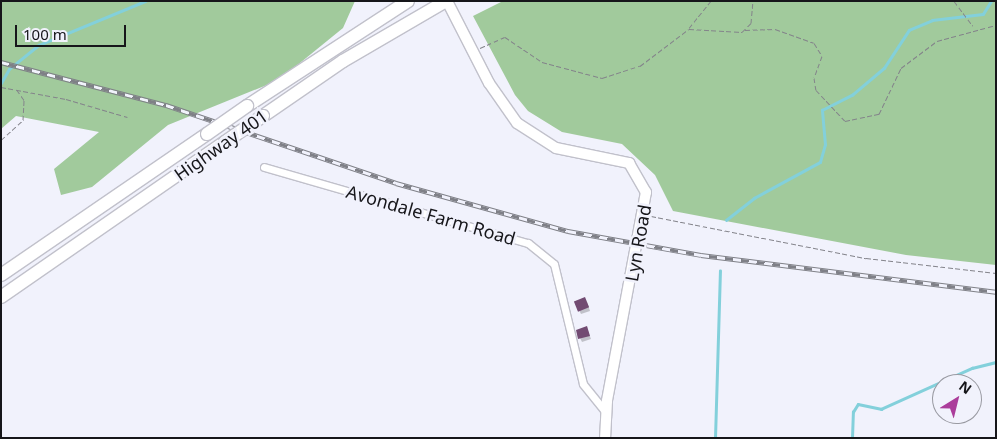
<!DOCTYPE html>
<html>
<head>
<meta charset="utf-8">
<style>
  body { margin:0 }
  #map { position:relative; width:997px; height:439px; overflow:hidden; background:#f1f2fc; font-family:"Noto Sans",sans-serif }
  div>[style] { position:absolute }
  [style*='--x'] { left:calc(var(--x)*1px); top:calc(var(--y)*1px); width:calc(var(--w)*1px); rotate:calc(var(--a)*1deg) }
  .forest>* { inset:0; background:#a1ca9c }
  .shadow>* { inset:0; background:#0003 }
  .stream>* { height:2.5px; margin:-1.25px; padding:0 1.25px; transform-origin:1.25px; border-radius:1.25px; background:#83d0db }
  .building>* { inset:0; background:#724b72; transform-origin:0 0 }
  .path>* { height:1px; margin-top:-0.5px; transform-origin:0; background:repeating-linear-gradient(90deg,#83838a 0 5px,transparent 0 7.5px) }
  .roads { filter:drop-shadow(1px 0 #c1c1cb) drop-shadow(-1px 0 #c1c1cb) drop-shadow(0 1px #c1c1cb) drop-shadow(0 -1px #c1c1cb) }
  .street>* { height:7px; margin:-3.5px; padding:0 3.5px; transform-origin:3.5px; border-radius:3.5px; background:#fff }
  .secondary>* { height:10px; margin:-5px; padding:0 5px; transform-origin:5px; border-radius:5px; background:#fff }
  .highway>* { height:12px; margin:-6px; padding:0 6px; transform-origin:6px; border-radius:6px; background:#fff }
  .rail>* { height:4.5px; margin-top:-2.25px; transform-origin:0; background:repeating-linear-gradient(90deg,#f1f2fc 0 8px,#7f8087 0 16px); box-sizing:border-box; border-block:1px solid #7f8087 }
  .bridges { filter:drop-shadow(1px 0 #c1c1cb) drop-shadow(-1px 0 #c1c1cb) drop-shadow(0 1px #c1c1cb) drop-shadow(0 -1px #c1c1cb) }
  .highway-bridge>* { height:12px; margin:-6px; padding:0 6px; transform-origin:6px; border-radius:6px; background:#fff }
  span { translate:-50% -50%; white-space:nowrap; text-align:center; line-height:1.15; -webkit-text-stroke:5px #f1f2fc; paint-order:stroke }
  .street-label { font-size:18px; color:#16161a }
  .frame { position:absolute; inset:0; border:2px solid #16161a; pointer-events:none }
  .north { position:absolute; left:932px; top:374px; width:50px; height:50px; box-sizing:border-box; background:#f1f2fc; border:1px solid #999aa2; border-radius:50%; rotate:36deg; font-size:14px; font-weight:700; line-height:20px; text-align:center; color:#16161a }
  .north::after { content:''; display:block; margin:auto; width:18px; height:22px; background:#ab3d9b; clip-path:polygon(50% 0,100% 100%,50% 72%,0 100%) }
  .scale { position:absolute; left:15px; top:25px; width:111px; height:22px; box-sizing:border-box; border:2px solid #16161a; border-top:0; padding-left:6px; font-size:15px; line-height:18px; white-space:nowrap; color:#16161a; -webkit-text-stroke:4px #f1f2fc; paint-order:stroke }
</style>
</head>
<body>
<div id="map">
  <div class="forest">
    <i style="clip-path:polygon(1px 1px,355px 1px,343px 28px,279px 80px,168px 125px,92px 187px,61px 195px,54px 169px,99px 132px,16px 116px,1px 129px)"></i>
    <i style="clip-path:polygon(503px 1px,996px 1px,996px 265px,906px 255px,673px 211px,655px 175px,622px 144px,562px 132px,528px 111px,515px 95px,473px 16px)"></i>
  </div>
  <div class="shadow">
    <i style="clip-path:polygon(575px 302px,587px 302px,590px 311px,581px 314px)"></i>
    <i style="clip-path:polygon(587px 328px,591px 339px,582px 342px,580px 338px)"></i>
  </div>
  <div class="stream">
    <i style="--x:1;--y:83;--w:16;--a:-60"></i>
    <i style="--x:9;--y:69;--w:38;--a:-39"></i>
    <i style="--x:39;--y:45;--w:115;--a:-22.5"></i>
    <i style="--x:726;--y:220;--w:36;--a:-38"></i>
    <i style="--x:754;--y:198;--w:75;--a:-28.6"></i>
    <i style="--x:820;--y:162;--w:18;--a:-74"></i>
    <i style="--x:825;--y:145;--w:35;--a:-95"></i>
    <i style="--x:822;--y:110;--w:34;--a:-27"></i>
    <i style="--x:852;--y:95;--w:42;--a:-40.2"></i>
    <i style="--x:884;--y:68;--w:45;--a:-56.7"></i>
    <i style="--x:909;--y:30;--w:25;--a:-23"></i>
    <i style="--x:932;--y:20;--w:51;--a:-6.7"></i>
    <i style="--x:983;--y:14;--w:15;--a:-58"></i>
    <i style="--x:715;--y:438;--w:167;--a:-88.3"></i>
    <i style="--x:852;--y:438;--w:26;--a:-88"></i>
    <i style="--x:853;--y:412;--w:9;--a:-58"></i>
    <i style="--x:858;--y:404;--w:24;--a:12"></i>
    <i style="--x:881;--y:409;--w:100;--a:-24.3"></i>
    <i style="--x:972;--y:368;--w:25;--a:-14"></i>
  </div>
  <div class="building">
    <i style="left:585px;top:297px;width:11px;height:12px;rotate:68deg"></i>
    <i style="clip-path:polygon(587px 326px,590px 336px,578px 339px,576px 330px)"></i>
  </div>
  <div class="path">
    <i style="--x:954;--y:1;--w:31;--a:53"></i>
    <i style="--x:689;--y:28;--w:35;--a:-51"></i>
    <i style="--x:745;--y:30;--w:30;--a:-2"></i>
    <i style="--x:775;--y:29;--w:41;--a:19.7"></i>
    <i style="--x:814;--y:43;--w:15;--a:58"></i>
    <i style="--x:822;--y:56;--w:23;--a:110"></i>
    <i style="--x:814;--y:78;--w:12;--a:81"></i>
    <i style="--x:816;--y:90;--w:42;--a:46.9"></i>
    <i style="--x:845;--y:121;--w:35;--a:-12"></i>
    <i style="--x:879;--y:114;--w:51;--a:-64.4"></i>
    <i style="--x:901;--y:68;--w:45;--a:-36.9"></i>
    <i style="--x:937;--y:41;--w:61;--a:-15.2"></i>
    <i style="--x:480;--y:48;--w:27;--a:-24"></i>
    <i style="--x:505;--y:37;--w:45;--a:34"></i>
    <i style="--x:542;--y:62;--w:62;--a:14.9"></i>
    <i style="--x:602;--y:78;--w:40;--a:-18"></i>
    <i style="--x:640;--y:66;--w:61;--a:-37.1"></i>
    <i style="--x:689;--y:29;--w:53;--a:3.2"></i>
    <i style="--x:742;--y:32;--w:13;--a:-45"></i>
    <i style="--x:751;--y:23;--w:22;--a:-85"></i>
    <i style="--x:1;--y:87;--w:66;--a:10.5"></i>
    <i style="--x:66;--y:99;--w:64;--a:16.4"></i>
    <i style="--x:1;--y:140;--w:30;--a:-42"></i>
    <i style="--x:23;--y:120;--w:20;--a:-87"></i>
    <i style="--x:24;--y:100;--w:12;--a:-125"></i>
    <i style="--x:651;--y:216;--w:219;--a:11.1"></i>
    <i style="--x:866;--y:258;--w:131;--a:6.6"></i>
  </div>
  <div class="roads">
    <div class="street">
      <i style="--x:264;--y:167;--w:275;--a:16.1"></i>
      <i style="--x:528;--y:243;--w:33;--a:39"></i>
      <i style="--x:554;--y:264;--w:123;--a:76.4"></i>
      <i style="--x:583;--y:384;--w:36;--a:51"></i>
    </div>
    <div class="secondary">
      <i style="--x:447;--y:1;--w:92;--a:62.9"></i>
      <i style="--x:489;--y:83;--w:49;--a:55"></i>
      <i style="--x:517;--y:123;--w:46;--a:32.7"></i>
      <i style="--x:556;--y:148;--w:75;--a:11.6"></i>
      <i style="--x:629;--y:163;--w:34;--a:60"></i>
      <i style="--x:646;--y:192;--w:213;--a:100.6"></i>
      <i style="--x:607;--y:401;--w:37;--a:93"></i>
    </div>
    <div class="highway">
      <i style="--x:247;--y:106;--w:192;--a:-33.1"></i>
      <i style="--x:263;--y:116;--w:97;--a:-34.5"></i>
      <i style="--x:343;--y:61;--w:119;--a:-30.2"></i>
      <i style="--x:1;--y:275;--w:250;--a:-34.4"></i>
      <i style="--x:1;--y:297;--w:272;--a:-34.7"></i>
    </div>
  </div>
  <div class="rail">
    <i style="--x:1;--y:62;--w:171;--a:14.6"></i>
    <i style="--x:166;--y:105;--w:243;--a:18.7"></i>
    <i style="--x:396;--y:183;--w:179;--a:15.6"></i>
    <i style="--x:568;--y:231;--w:135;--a:10.2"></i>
    <i style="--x:701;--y:255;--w:297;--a:7.1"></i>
  </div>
  <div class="bridges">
    <div class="highway-bridge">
      <i style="--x:207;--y:134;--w:49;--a:-35"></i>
      <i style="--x:225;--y:142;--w:46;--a:-34.4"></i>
    </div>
  </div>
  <div class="street-label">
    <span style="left:221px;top:145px;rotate:-35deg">Highway 401</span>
    <span style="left:431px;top:215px;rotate:16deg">Avondale Farm Road</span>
    <span style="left:638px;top:243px;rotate:-80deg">Lyn Road</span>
  </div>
  <div class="frame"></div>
  <div class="north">N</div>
  <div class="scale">100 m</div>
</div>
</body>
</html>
